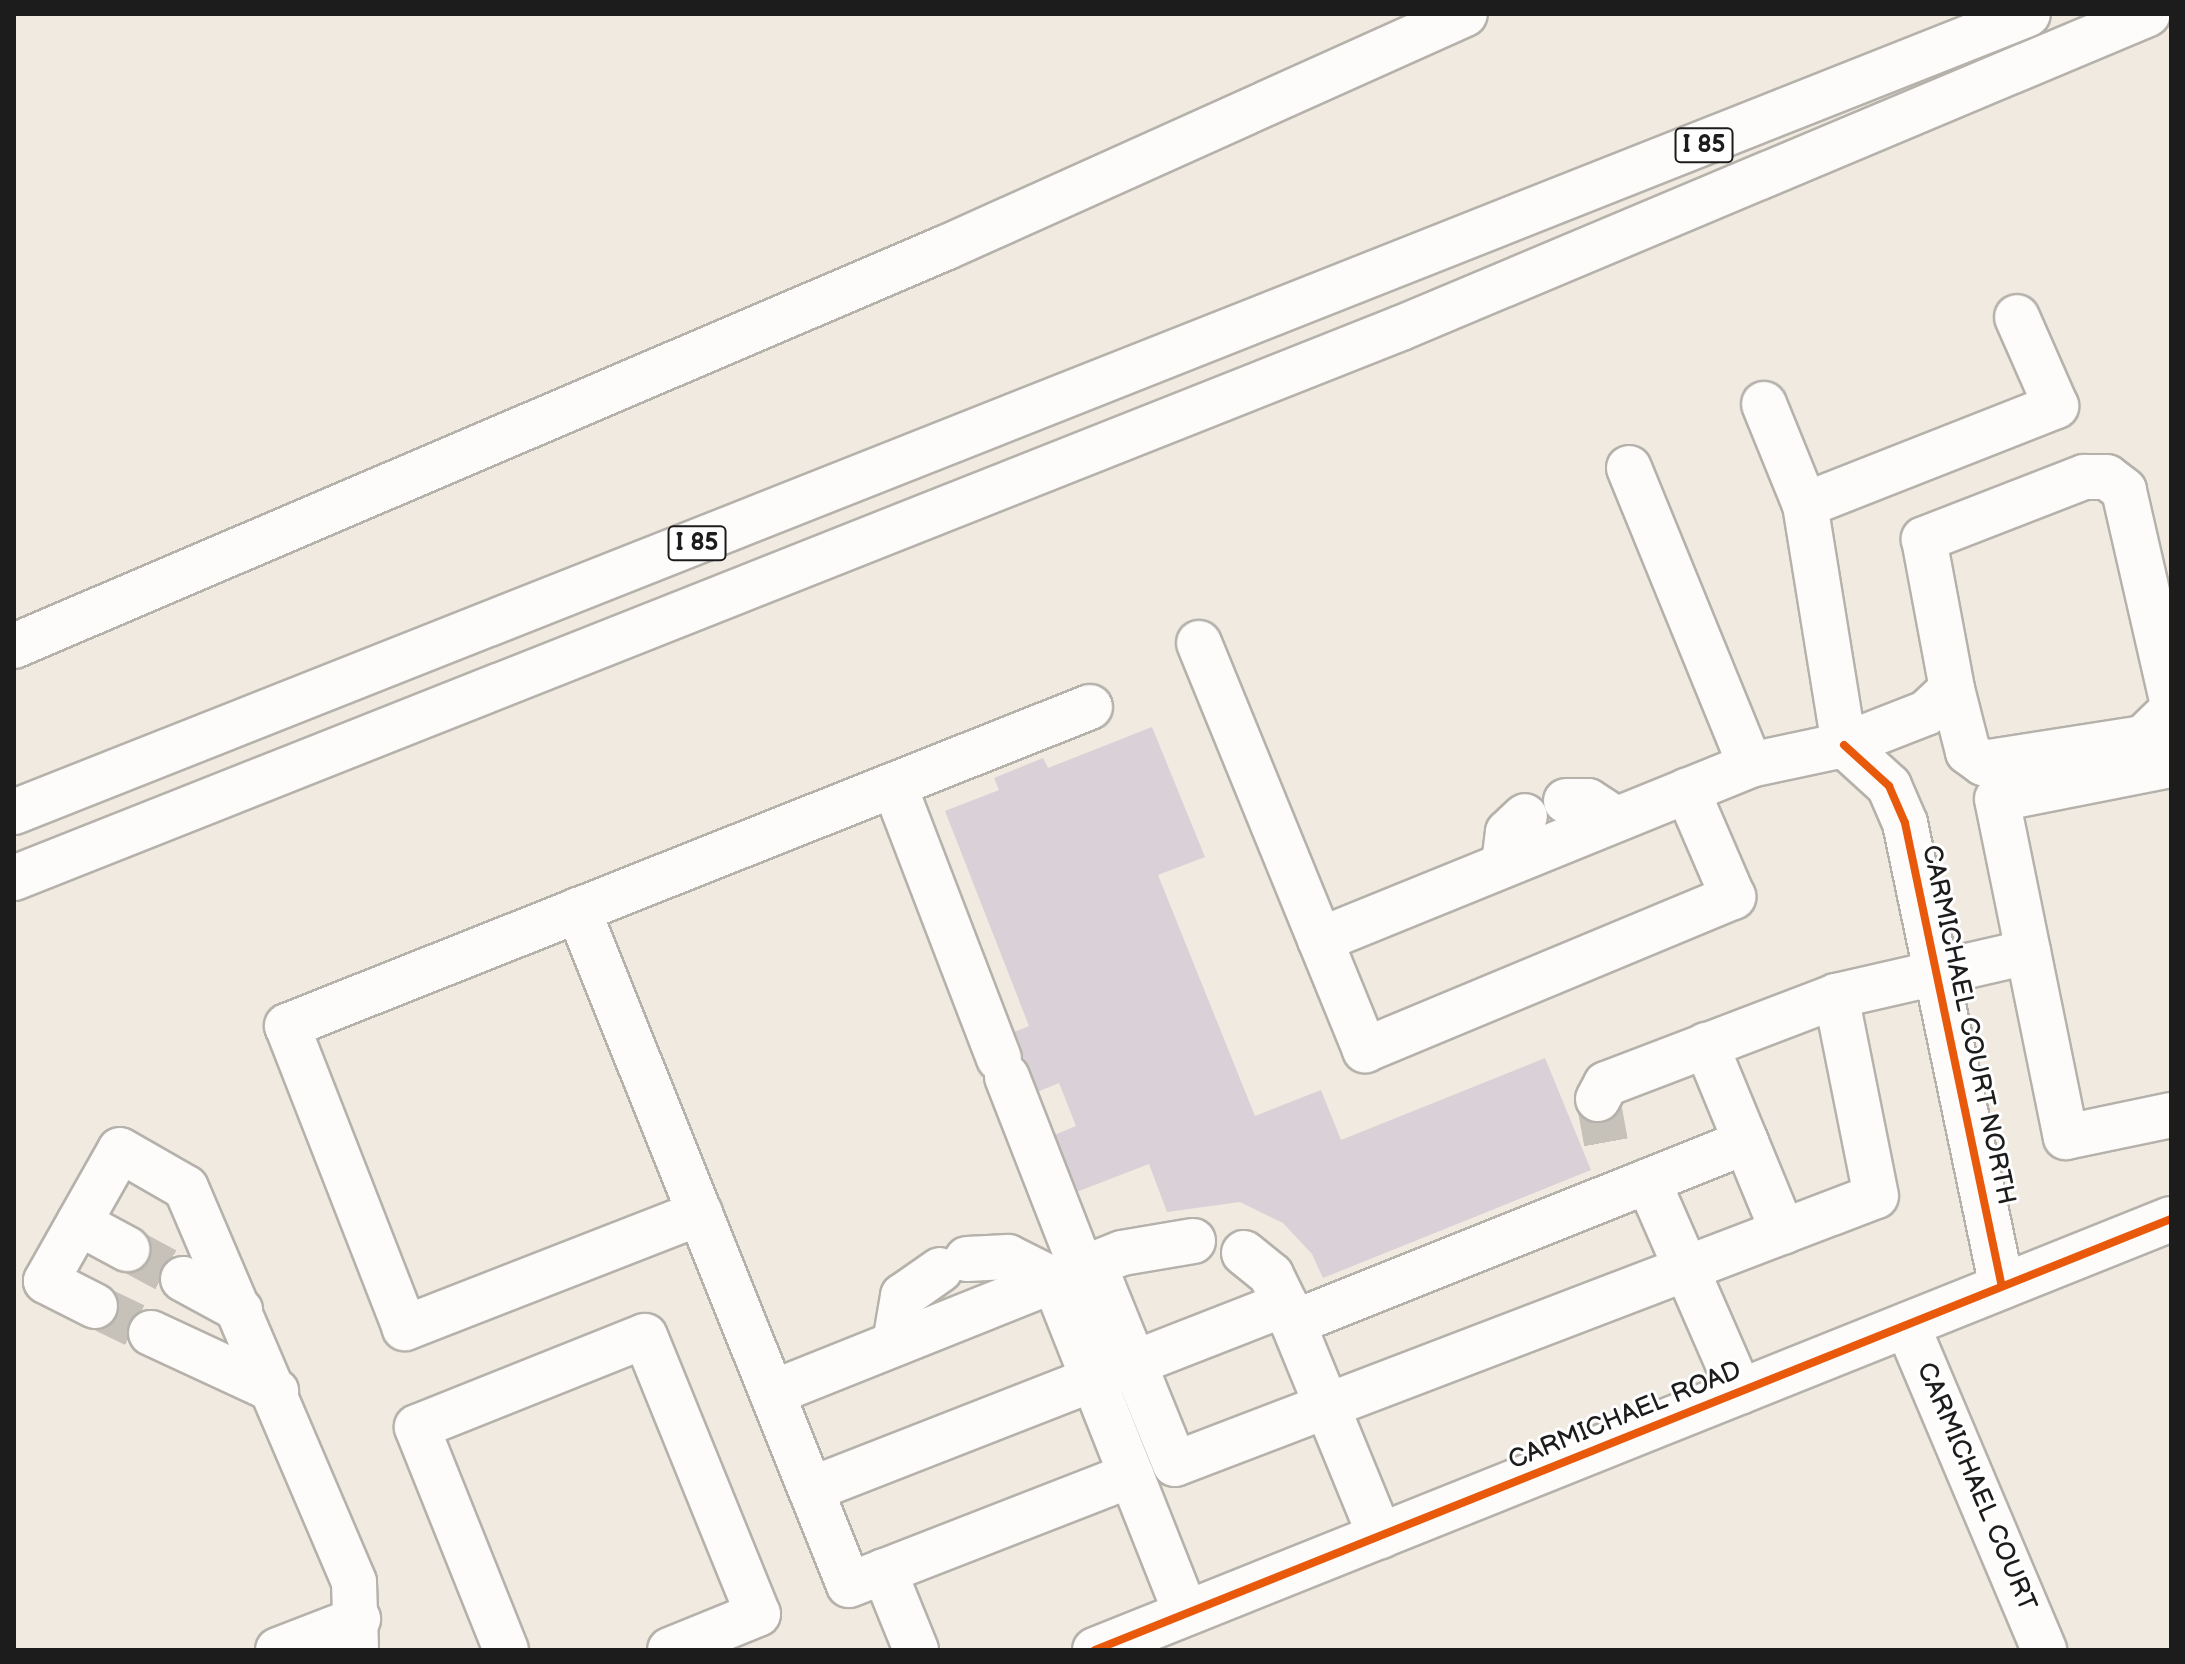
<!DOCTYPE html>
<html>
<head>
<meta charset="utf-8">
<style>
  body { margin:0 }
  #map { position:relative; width:2185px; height:1664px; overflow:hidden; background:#f0eae0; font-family:"Balsamiq Sans",sans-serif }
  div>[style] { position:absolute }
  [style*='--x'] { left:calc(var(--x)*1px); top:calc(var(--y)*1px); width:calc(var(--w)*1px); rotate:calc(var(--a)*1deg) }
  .building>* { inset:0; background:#d9d1d7 }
  .minor-tunnel>* { height:44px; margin-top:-22px; transform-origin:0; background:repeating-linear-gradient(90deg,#c6c1b9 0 44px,transparent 0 66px) }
  .roads { filter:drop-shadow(2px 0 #b5b1ab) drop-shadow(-2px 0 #b5b1ab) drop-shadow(0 2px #b5b1ab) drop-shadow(0 -2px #b5b1ab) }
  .minor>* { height:44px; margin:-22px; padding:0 22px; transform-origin:22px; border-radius:22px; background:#fdfcfa }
  .highway>* { height:44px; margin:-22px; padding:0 22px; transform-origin:22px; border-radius:22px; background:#fdfcfa }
  .cycleway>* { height:8px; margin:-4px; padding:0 4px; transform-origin:4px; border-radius:4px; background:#e8590c }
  span { translate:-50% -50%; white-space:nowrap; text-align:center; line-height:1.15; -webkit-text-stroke:6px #fff; paint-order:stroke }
  .shield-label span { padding:2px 6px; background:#fff; border:2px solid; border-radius:6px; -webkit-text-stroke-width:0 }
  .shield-label { font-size:24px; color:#1c1c1c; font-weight:700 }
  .street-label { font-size:26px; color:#1c1c1c }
  .frame { position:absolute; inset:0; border:16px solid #1c1c1c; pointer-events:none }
</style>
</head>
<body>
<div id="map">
  <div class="building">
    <i style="clip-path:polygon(1152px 727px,1205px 857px,1158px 875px,1255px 1116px,1321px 1090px,1341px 1140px,1545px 1058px,1591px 1170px,1323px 1278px,1312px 1254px,1283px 1223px,1240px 1202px,1167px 1212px,1149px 1164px,1074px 1193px,1052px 1136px,1076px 1126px,1059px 1083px,1037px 1092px,1014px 1032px,1029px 1026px,945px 811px,999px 790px,994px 778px,1043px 758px,1048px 768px)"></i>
  </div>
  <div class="minor-tunnel">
    <i style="--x:1598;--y:1099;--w:61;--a:79.6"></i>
    <i style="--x:127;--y:1249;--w:64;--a:28.2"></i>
    <i style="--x:95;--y:1306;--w:62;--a:25.7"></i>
  </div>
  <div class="roads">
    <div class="minor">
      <i style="--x:1764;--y:404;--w:109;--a:67.9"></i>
      <i style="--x:1629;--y:468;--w:321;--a:67.8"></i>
      <i style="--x:1199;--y:643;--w:440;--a:67.8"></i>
      <i style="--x:1365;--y:1050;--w:399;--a:-22.6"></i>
      <i style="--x:1733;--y:897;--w:116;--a:-113.3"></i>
      <i style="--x:2171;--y:696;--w:211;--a:-102.9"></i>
      <i style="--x:2124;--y:490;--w:21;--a:-143"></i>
      <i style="--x:2107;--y:477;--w:23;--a:180"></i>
      <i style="--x:2084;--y:477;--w:172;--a:158.8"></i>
      <i style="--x:1924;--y:539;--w:153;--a:79.4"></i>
      <i style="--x:1952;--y:689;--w:65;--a:75.7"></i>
      <i style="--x:1968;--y:752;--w:19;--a:36"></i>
      <i style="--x:1983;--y:763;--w:162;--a:-8.9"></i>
      <i style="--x:2143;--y:738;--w:39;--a:-44"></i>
      <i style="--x:1844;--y:745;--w:243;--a:-99.2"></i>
      <i style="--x:1805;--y:505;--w:270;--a:-21.5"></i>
      <i style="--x:2056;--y:406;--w:97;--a:-113.7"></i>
      <i style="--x:1844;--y:745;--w:61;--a:42.3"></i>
      <i style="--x:1889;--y:786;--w:40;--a:66.6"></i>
      <i style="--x:1905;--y:823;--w:473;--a:78.2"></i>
      <i style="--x:2171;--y:765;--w:177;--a:168.9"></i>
      <i style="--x:1997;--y:799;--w:345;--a:78.5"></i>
      <i style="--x:2066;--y:1137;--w:107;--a:-11.8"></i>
      <i style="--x:894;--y:785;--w:293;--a:69"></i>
      <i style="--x:1566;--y:801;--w:22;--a:0"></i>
      <i style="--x:1588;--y:801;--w:33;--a:33"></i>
      <i style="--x:1504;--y:864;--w:32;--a:-83"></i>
      <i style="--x:1508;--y:832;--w:23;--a:-43"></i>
      <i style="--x:578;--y:910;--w:727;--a:68.13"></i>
      <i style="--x:849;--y:1585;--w:303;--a:-21.3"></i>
      <i style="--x:1320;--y:940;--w:464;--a:-22.1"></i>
      <i style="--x:1750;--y:765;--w:96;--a:-12"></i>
      <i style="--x:1844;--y:745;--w:88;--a:-21.3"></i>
      <i style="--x:1926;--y:713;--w:35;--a:-43"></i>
      <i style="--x:1706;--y:1045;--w:202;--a:67.6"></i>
      <i style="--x:1007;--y:1077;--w:206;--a:68.7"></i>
      <i style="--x:1082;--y:1269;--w:28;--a:41"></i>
      <i style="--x:1103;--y:1287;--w:191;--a:67.9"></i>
      <i style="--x:1175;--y:1464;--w:750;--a:-20.92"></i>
      <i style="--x:1876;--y:1196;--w:204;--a:-101.3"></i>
      <i style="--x:1598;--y:1099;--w:17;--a:-62"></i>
      <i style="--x:1606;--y:1084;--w:246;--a:-20.9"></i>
      <i style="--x:1836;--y:996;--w:197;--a:-12.9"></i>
      <i style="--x:1648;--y:1181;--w:230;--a:66.4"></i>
      <i style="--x:700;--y:1213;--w:317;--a:158.7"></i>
      <i style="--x:405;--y:1328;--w:324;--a:-111.3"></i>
      <i style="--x:287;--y:1026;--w:864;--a:-21.67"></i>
      <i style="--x:79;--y:1223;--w:55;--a:28.4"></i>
      <i style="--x:1244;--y:1253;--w:35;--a:39"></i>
      <i style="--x:1271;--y:1275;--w:32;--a:64"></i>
      <i style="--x:1285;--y:1304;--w:251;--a:67.7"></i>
      <i style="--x:967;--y:1259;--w:41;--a:-2.8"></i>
      <i style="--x:1008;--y:1257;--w:51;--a:26.6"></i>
      <i style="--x:1054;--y:1280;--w:358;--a:68.4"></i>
      <i style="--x:183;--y:1279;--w:65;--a:28.5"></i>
      <i style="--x:95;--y:1306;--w:55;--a:-153"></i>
      <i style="--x:46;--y:1281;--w:150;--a:-60.5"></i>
      <i style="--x:120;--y:1150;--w:76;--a:29.9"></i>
      <i style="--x:186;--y:1188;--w:428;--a:66.9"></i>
      <i style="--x:354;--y:1582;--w:68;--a:88.3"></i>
      <i style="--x:1293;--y:1323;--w:488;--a:-21.8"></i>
      <i style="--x:1907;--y:1325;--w:353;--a:67.1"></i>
      <i style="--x:151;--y:1333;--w:138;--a:24.9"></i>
      <i style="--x:895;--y:1343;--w:48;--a:-80.3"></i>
      <i style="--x:903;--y:1296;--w:45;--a:-35.1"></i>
      <i style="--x:772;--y:1393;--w:377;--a:-21.8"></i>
      <i style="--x:1122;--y:1253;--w:72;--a:-9.6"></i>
      <i style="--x:812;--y:1489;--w:508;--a:-21.36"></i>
      <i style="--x:884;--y:1571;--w:85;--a:67.9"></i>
      <i style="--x:278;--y:1650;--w:86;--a:-21.2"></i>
      <i style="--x:506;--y:1650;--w:240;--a:-111.8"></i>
      <i style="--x:417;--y:1427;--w:245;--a:-21.8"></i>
      <i style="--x:645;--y:1336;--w:300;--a:67.9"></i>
      <i style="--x:758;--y:1614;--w:95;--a:157.8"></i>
      <i style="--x:1095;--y:1650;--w:1159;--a:-21.83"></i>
    </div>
    <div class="highway">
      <i style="--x:14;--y:646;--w:1013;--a:-23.15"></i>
      <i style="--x:945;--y:248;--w:570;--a:-24.23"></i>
      <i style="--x:14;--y:812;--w:2166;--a:-21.61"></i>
      <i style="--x:14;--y:878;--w:1492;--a:-21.63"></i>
      <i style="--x:1401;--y:328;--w:810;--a:-22.8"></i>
    </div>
  </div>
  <div class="cycleway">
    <i style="--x:1844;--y:745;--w:61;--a:42.3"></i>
    <i style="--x:1889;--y:786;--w:40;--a:66.6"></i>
    <i style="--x:1905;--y:823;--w:473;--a:78.2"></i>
    <i style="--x:1095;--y:1650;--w:1159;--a:-21.83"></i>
  </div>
  <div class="shield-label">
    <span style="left:1704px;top:145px">I 85</span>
    <span style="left:697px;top:543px">I 85</span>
  </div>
  <div class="street-label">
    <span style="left:1968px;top:1025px;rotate:78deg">CARMICHAEL COURT NORTH</span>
    <span style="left:1625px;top:1416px;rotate:-22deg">CARMICHAEL ROAD</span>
    <span style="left:1976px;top:1487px;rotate:67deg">CARMICHAEL COURT</span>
  </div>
  <div class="frame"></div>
</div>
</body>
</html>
